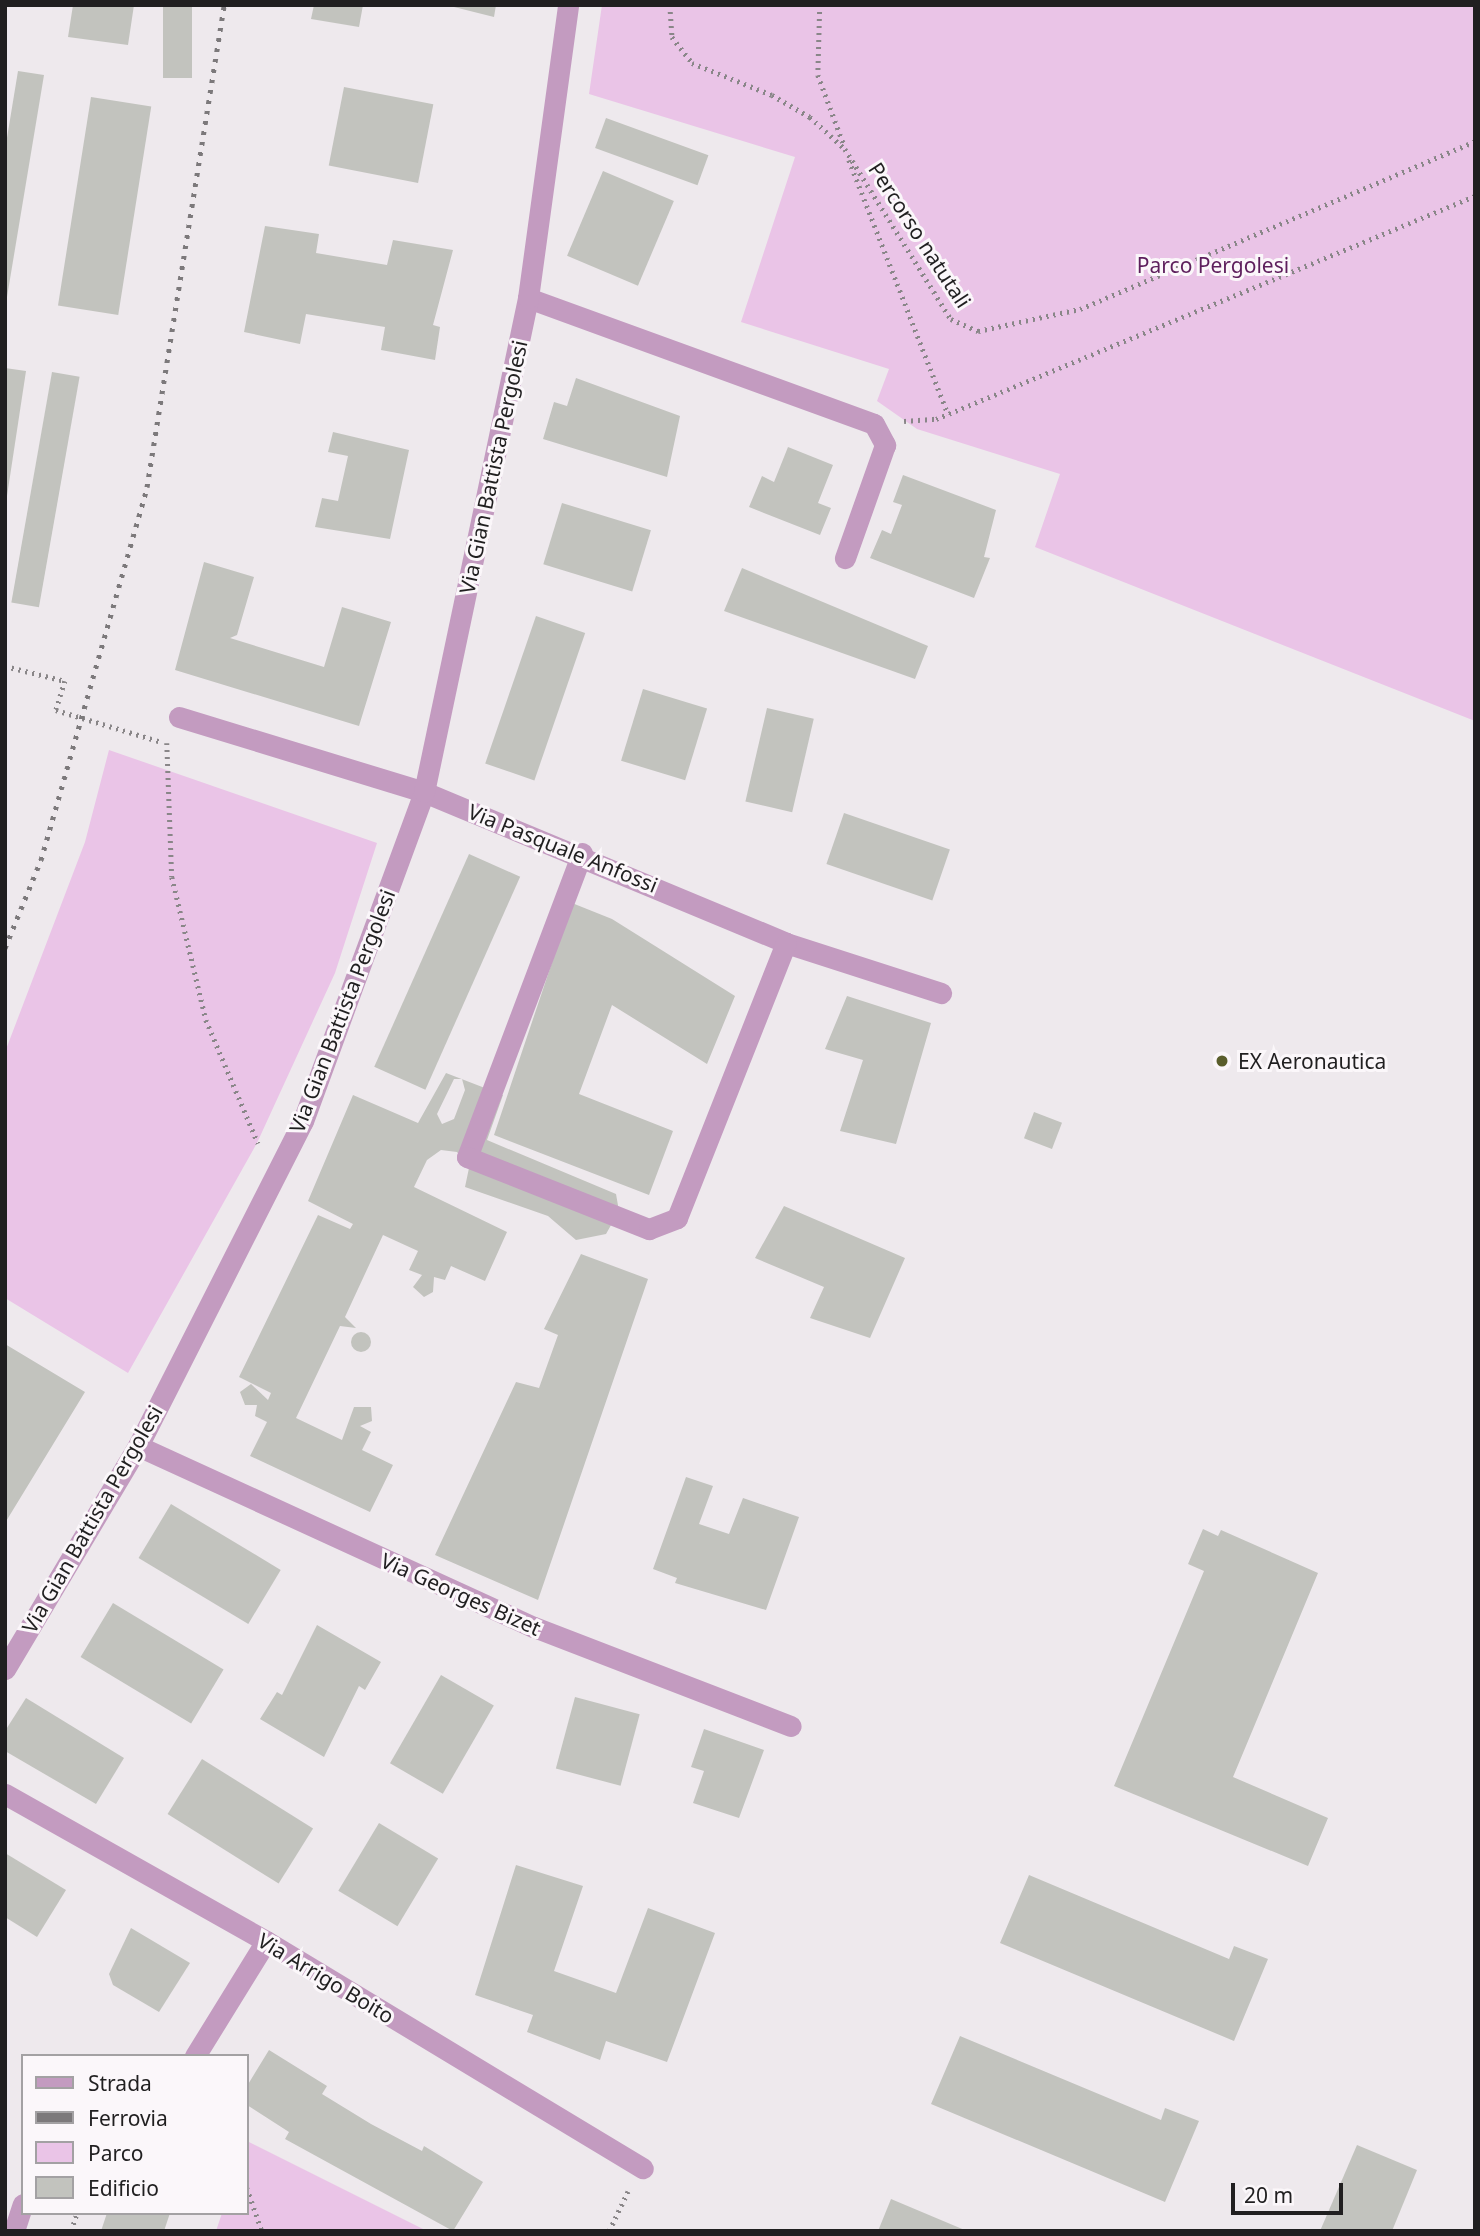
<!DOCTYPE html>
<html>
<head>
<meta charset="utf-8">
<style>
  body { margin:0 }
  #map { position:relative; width:1480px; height:2236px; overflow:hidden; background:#eee9ed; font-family:"Noto Sans",sans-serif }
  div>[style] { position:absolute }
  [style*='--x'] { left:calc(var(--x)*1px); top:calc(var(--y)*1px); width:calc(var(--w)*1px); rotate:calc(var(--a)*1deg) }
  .green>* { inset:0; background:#eac4e7 }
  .building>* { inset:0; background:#c2c3be; transform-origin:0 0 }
  .round { border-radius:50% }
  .path>* { height:4.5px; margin-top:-2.25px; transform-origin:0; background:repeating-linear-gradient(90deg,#898688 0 2px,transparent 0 7px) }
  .minor>* { height:21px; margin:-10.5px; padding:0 10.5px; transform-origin:10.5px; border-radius:10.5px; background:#c39bc0 }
  .rail>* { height:5px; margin-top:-2.5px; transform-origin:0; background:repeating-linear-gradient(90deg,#7c797b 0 3.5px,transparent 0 10.5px) }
  .dots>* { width:19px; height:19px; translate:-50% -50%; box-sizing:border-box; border:4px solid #fbf7fa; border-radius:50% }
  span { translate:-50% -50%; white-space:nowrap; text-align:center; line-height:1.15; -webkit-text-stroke:6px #fbf7fa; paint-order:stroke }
  .street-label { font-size:21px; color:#201f20 }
  .park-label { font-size:21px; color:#5d1e5c }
  .poi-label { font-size:21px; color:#201f20 }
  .left { translate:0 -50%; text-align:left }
  .frame { position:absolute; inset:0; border:7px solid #201f20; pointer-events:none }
  .legend { position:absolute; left:21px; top:2054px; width:228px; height:161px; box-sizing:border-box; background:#fbf7fa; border:2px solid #a3a1a3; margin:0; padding:9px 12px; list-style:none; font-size:21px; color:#201f20 }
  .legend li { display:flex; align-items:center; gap:14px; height:35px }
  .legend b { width:35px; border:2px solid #a3a1a3 }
  .scale { position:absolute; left:1231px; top:2183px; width:112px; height:32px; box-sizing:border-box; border:4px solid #201f20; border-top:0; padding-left:9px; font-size:21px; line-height:24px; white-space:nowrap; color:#201f20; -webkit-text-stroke:5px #fbf7fa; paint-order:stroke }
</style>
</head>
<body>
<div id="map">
  <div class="green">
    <i style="clip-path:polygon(602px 5px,1475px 5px,1475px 721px,1035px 547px,1060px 474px,917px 429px,877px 401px,889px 369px,741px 322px,795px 157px,589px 94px)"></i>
    <i style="clip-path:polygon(109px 750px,377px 843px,335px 973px,257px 1143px,128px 1373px,5px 1298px,5px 1052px,85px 842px)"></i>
    <i style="clip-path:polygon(248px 2142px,249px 2142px,427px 2231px,216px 2231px,222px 2213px,247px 2213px)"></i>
  </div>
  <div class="building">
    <i style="clip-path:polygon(73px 5px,134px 5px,128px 45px,68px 37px)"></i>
    <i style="left:163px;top:5px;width:29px;height:73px"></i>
    <i style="clip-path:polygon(314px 5px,363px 5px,359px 27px,311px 19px)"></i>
    <i style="clip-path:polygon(446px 5px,496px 5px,494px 17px)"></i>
    <i style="clip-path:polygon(18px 71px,44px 75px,7px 297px,5px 150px)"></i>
    <i style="left:344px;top:87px;width:91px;height:80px;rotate:11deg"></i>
    <i style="left:91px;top:97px;width:61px;height:211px;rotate:9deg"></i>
    <i style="left:606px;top:118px;width:109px;height:32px;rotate:20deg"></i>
    <i style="left:603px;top:171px;width:77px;height:92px;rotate:23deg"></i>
    <i style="clip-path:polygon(265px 226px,319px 234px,316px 253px,387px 265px,393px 240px,453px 250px,433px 325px,440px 327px,435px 360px,381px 350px,385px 327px,306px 314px,300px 344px,244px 332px)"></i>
    <i style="clip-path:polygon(5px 368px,26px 371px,7px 496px,5px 496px)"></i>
    <i style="left:52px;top:372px;width:28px;height:234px;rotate:10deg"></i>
    <i style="clip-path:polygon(576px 378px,680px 416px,667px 477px,543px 439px,554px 402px,567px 406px)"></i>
    <i style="clip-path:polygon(333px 432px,409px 450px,390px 539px,315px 527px,322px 498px,338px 501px,348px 456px,328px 452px)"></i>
    <i style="clip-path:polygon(788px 447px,833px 465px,818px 503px,831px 508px,820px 535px,749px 507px,762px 476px,774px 482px)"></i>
    <i style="clip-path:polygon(903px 475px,996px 510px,984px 557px,990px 558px,974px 598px,870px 558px,882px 530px,891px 534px,902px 505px,893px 502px)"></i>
    <i style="left:562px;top:503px;width:93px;height:64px;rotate:17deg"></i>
    <i style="clip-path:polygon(204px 562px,254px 577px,237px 635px,230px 638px,324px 667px,342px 607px,391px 622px,359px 726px,175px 670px)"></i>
    <i style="clip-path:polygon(742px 568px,928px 646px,915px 679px,724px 611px)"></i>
    <i style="left:536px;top:616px;width:52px;height:156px;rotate:19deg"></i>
    <i style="left:643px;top:689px;width:67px;height:75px;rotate:17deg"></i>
    <i style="left:767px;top:708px;width:48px;height:96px;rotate:13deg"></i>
    <i style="left:844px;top:813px;width:112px;height:54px;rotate:19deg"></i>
    <i style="left:469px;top:854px;width:56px;height:233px;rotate:24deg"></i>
    <i style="clip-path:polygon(572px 903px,612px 919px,735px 996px,707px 1064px,612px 1005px,579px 1094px,673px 1131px,649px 1195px,494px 1135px)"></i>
    <i style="clip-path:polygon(847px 996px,931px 1023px,896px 1144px,840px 1131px,863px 1060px,825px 1049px)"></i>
    <i style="clip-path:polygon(evenodd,446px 1073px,503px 1095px,487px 1140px,616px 1194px,619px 1211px,606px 1234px,576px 1240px,548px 1216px,465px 1187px,469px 1168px,457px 1152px,441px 1150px,427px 1160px,414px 1187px,507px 1232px,485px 1281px,451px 1266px,445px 1280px,434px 1277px,433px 1292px,424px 1297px,413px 1287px,422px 1275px,409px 1270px,418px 1251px,383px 1235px,345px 1317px,356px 1328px,340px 1326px,296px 1418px,342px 1440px,354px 1407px,371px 1407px,372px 1421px,360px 1426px,371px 1432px,362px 1450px,393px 1465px,370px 1512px,250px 1456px,267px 1422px,255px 1416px,257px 1405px,245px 1405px,240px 1392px,251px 1384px,268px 1400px,271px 1393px,239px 1377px,318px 1215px,350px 1229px,353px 1224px,308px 1201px,353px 1095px,418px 1123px,446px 1073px,454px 1079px,462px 1079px,465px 1090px,454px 1119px,442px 1124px,437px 1114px,454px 1079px)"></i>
    <i style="left:1034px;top:1112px;width:30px;height:28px;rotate:21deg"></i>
    <i style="clip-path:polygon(784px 1206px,905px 1258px,870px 1338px,810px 1318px,824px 1287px,755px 1258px)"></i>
    <i style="clip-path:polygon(581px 1254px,648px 1279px,538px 1600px,435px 1555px,516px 1382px,539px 1388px,558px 1335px,544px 1329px)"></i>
    <i class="round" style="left:351px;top:1332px;width:20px;height:20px"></i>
    <i style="clip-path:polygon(5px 1344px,85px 1392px,5px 1523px,6px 1417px)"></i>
    <i style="clip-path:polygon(686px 1477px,713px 1486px,699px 1524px,729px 1534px,743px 1498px,799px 1517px,766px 1610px,675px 1583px,677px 1578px,653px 1569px)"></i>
    <i style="left:171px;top:1504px;width:128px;height:63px;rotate:31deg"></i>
    <i style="clip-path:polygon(1203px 1529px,1218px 1536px,1221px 1530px,1318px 1573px,1233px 1777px,1328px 1818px,1308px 1866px,1114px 1786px,1204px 1571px,1188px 1564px)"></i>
    <i style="left:113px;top:1603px;width:129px;height:63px;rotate:31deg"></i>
    <i style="clip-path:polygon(317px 1625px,381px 1662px,365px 1690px,359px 1686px,324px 1757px,260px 1719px,277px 1692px,282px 1695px)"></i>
    <i style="left:441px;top:1675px;width:61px;height:102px;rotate:30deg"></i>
    <i style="left:575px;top:1697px;width:67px;height:74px;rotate:15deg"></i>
    <i style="clip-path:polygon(26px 1698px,124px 1758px,96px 1804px,5px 1751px,5px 1731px)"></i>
    <i style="clip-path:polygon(704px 1729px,764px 1750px,739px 1818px,693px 1803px,704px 1771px,691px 1767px)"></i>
    <i style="left:202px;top:1759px;width:131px;height:65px;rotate:32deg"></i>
    <i style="left:379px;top:1823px;width:69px;height:79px;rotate:31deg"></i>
    <i style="clip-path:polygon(5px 1853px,66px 1890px,37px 1937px,5px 1917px)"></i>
    <i style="clip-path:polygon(516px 1865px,583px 1886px,554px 1971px,616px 1993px,648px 1908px,715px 1933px,667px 2062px,606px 2041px,600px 2060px,527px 2032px,533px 2015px,475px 1995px)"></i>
    <i style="clip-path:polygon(1029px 1875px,1229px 1959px,1234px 1946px,1268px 1959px,1234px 2041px,1000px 1943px)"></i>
    <i style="clip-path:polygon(131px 1928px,190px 1963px,159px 2012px,113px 1985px,109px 1974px)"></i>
    <i style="clip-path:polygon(960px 2036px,1161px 2120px,1165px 2108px,1199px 2121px,1165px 2202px,931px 2104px)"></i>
    <i style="clip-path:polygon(269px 2050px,327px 2086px,322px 2094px,371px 2124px,422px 2151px,424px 2146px,483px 2182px,453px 2231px,285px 2139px,289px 2132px,247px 2105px,247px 2086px)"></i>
    <i style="clip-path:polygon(1357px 2145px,1417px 2170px,1392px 2231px,1320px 2231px)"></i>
    <i style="clip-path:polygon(891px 2199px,967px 2231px,878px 2231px)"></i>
    <i style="clip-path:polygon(107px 2213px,170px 2213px,164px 2231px,101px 2231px)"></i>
  </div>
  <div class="path">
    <i style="--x:670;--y:5;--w:32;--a:86"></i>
    <i style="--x:672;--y:37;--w:33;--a:52"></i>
    <i style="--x:692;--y:63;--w:86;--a:21.8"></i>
    <i style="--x:772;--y:95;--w:44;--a:30.1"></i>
    <i style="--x:810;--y:117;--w:47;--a:42.4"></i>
    <i style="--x:845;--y:149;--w:200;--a:58.1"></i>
    <i style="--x:951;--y:319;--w:30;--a:24"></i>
    <i style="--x:978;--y:331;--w:104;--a:-12.2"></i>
    <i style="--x:1080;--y:309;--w:429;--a:-23"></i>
    <i style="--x:820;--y:5;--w:70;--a:91.6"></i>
    <i style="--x:818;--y:75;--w:75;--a:69.6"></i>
    <i style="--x:849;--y:160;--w:273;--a:68.7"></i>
    <i style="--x:904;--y:421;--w:32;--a:-4"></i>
    <i style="--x:936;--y:419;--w:583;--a:-22.48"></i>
    <i style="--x:5;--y:666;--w:62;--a:14"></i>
    <i style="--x:65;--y:681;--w:30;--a:107"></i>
    <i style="--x:56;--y:710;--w:110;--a:16.9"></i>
    <i style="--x:167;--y:743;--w:134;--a:87.9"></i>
    <i style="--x:172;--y:877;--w:147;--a:76.6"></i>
    <i style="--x:206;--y:1020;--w:134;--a:67.1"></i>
    <i style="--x:247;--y:2188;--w:46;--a:70.8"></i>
    <i style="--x:71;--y:2231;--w:19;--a:-72"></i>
    <i style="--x:609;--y:2231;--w:44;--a:-64.6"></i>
  </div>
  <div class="minor">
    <i style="--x:528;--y:298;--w:368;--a:20"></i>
    <i style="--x:874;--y:424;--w:24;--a:62"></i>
    <i style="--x:885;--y:445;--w:120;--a:109.5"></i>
    <i style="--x:179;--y:717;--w:256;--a:17"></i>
    <i style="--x:424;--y:792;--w:392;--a:22.6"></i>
    <i style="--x:786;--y:943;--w:163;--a:17.9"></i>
    <i style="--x:582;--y:853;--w:325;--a:110.7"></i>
    <i style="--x:467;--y:1157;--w:196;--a:21.6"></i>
    <i style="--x:649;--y:1229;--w:30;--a:-21"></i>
    <i style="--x:677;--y:1218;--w:296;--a:-68.4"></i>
    <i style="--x:138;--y:1446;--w:435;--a:24.6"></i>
    <i style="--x:534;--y:1627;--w:275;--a:21.1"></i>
    <i style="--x:5;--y:1669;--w:260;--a:-59.2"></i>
    <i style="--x:138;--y:1446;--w:364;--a:-63.1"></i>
    <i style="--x:303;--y:1121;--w:351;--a:-69.8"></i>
    <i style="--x:424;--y:792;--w:505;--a:-78.11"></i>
    <i style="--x:528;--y:298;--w:296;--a:-82.2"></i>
    <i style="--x:5;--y:1794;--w:300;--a:29.4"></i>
    <i style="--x:266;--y:1941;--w:440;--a:31.1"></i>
    <i style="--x:195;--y:2056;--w:135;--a:-58.3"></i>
    <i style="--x:14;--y:2231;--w:28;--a:-72"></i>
  </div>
  <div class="rail">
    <i style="--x:5;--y:948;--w:95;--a:-67.8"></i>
    <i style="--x:41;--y:860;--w:388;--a:-74.1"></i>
    <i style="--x:147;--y:487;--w:488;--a:-80.9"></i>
  </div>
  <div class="dots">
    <i style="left:1222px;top:1061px;background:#5a5e2c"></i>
  </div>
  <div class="street-label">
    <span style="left:920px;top:235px;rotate:57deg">Percorso natutali</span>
    <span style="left:493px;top:467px;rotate:-78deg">Via Gian Battista Pergolesi</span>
    <span style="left:563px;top:848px;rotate:22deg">Via Pasquale Anfossi</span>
    <span style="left:342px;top:1011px;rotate:-69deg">Via Gian Battista Pergolesi</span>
    <span style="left:92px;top:1519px;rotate:-60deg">Via Gian Battista Pergolesi</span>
    <span style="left:461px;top:1594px;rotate:24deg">Via Georges Bizet</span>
    <span style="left:326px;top:1978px;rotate:31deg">Via Arrigo Boito</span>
  </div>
  <div class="park-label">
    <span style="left:1213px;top:265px">Parco Pergolesi</span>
  </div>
  <div class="poi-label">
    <span class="left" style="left:1238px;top:1061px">EX Aeronautica</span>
  </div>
  <div class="frame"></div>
  <ul class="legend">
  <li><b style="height:9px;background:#c39bc0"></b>Strada</li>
  <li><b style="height:9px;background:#7c797b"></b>Ferrovia</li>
  <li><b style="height:19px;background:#eac4e7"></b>Parco</li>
  <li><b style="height:19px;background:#c2c3be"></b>Edificio</li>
  </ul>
  <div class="scale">20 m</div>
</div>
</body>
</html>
